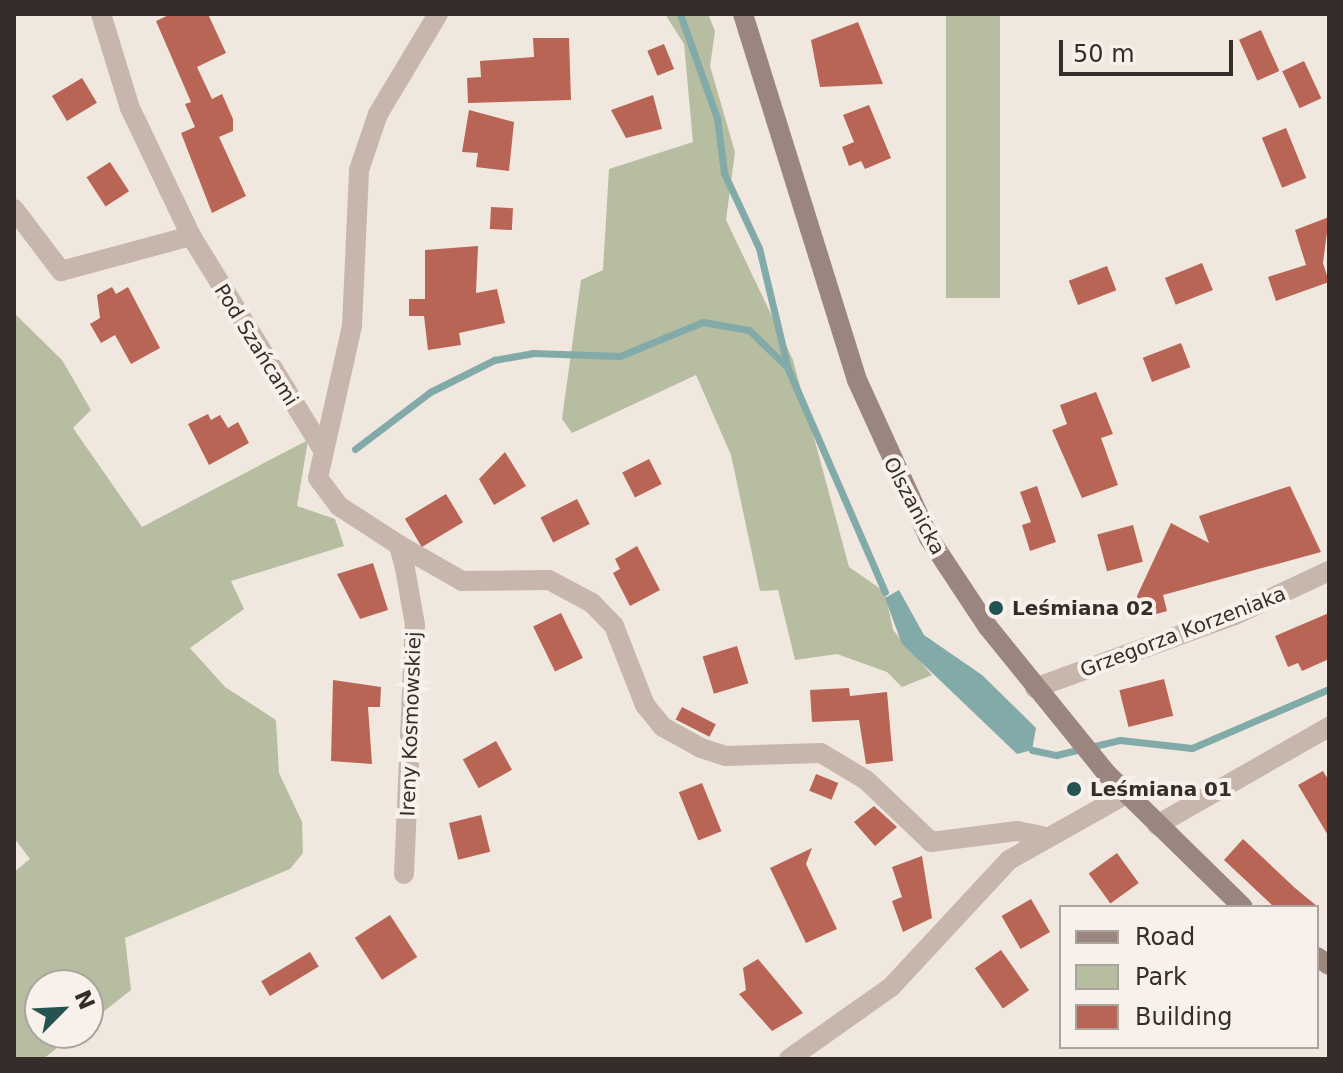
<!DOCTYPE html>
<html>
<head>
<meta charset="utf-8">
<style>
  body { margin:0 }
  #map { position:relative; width:1343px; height:1073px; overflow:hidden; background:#f0e7df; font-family:"DejaVu Sans",sans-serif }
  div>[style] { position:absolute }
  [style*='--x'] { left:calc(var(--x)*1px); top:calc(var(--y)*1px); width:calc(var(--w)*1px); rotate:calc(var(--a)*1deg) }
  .green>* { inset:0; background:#b6bda0; transform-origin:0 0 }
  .water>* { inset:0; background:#81aaa8 }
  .stream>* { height:7px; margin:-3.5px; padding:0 3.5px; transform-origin:3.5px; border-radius:3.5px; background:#81aaa8 }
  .building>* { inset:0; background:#b86555; transform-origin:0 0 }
  .street>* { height:20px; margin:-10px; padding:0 10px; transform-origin:10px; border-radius:10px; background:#c7b6ac }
  .secondary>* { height:20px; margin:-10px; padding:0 10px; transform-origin:10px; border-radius:10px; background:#9a867e }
  .dots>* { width:22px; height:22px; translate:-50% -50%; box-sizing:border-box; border:4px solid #f8f1eb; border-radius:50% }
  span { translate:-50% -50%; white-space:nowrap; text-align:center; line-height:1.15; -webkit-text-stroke:8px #f8f1eb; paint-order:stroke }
  .street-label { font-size:20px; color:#362d2a }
  .poi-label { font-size:20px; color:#362d2a; font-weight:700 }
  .left { translate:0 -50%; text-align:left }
  .frame { position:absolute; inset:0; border:16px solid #362d2a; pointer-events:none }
  .legend { position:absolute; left:1059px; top:905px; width:260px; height:144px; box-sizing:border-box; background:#f8f1eb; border:2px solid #aaa39e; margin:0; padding:10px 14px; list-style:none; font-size:24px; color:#362d2a }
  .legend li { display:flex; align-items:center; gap:16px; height:40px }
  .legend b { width:40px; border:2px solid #aaa39e }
  .north { position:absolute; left:24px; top:969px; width:80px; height:80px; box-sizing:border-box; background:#f8f1eb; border:2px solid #aaa39e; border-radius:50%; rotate:66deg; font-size:22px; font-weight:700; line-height:32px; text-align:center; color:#362d2a }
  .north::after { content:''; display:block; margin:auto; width:28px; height:36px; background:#245352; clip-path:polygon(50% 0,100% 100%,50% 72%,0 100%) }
  .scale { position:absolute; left:1059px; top:40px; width:174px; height:36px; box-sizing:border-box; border:4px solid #362d2a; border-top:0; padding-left:10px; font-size:24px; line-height:28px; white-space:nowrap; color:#362d2a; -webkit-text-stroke:6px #f8f1eb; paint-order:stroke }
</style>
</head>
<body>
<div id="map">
  <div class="green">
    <i style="clip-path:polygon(665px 14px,708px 14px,715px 31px,710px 66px,735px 152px,726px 220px,793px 360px,849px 567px,885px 592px,893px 630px,932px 675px,902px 687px,887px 672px,837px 654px,795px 660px,778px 590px,760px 591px,731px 455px,696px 375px,572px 433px,562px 419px,581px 280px,603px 270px,609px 169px,693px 142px,684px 44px)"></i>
    <i style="left:946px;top:14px;width:54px;height:284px"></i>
    <i style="clip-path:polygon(14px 313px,62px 360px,91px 410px,73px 428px,142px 527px,308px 440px,297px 506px,335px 519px,344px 546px,231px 581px,244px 609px,190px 648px,225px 687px,276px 720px,279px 773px,302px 822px,303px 853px,290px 869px,125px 938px,131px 990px,88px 1024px,88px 985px,40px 985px,40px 1033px,76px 1033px,43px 1059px,14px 1059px,14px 872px,30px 859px,14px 838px)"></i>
  </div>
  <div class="water">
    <i style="clip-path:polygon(899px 590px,924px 635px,982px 675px,1036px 728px,1032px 750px,1017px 754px,902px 644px,885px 598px)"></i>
  </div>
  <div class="stream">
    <i style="--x:680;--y:14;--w:110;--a:70.4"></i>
    <i style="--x:717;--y:118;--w:55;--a:82.7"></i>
    <i style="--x:724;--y:173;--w:83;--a:65"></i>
    <i style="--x:759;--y:248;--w:124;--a:76.5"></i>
    <i style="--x:788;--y:369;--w:243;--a:66.5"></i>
    <i style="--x:355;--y:449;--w:94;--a:-37.2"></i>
    <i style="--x:430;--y:392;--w:72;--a:-26.6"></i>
    <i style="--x:494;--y:360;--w:39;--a:-10"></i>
    <i style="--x:532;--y:353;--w:88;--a:2"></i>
    <i style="--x:620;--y:356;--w:90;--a:-22.3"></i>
    <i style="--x:703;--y:322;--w:47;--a:9.9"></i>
    <i style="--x:749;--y:330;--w:52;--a:44.2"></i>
    <i style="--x:1032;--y:750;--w:25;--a:12"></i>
    <i style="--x:1056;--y:755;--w:66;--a:-13.2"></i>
    <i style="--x:1120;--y:740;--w:72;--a:6.3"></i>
    <i style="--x:1192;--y:748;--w:149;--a:-23.3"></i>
  </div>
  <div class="building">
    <i style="clip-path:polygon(171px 14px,208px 14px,226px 53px,197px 67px,212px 99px,222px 94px,233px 119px,233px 131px,219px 137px,246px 196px,212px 213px,181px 133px,195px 127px,185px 104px,191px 102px,156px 21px)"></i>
    <i style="clip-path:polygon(858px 22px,883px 84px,820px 87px,811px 40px)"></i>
    <i style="left:1261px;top:30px;width:45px;height:24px;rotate:66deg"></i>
    <i style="clip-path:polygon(533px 38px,569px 38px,571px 100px,468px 103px,467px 78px,481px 77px,480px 61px,534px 57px)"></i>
    <i style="left:664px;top:44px;width:27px;height:18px;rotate:68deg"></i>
    <i style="left:1304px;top:61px;width:41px;height:24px;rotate:65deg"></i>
    <i style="left:82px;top:78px;width:29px;height:35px;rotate:59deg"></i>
    <i style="clip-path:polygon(653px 95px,662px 129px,626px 138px,611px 110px)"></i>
    <i style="clip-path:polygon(869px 105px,891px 158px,865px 169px,861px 161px,849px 166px,842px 147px,854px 142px,843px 115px)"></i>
    <i style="clip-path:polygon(469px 110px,514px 122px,509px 171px,476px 167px,478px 153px,462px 152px)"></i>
    <i style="left:1286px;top:128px;width:54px;height:26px;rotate:68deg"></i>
    <i style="left:110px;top:162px;width:35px;height:28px;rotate:57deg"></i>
    <i style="left:491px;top:207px;width:22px;height:22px;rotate:3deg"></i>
    <i style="clip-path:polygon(1329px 217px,1323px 263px,1329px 282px,1276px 301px,1268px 277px,1306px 265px,1295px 230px)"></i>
    <i style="clip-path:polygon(478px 246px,476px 293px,497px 289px,505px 323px,459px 333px,461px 345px,428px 350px,424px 316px,409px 316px,409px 299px,425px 299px,425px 250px)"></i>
    <i style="left:1202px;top:263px;width:29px;height:40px;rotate:68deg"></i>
    <i style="left:1107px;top:266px;width:26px;height:41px;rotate:69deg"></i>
    <i style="clip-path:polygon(112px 287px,116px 294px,128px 287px,160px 348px,131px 364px,115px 335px,101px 343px,90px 324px,100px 318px,97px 295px)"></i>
    <i style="left:1181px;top:343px;width:26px;height:41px;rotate:69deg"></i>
    <i style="clip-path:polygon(1096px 392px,1113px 434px,1101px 438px,1118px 485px,1082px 498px,1052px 430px,1067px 424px,1060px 405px)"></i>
    <i style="clip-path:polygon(208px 414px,211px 420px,220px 415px,228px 428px,238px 422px,249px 443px,209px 465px,188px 424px)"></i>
    <i style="clip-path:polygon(505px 452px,526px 486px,494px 505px,479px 479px)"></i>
    <i style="left:649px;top:459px;width:28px;height:30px;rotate:63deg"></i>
    <i style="clip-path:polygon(1037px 486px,1056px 542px,1030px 551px,1022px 525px,1031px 522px,1020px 492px)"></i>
    <i style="clip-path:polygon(1290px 486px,1321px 552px,1163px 595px,1167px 611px,1142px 618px,1137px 596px,1171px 523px,1209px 543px,1199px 516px)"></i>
    <i style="left:446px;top:494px;width:33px;height:48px;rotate:59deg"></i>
    <i style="left:577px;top:499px;width:28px;height:41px;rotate:63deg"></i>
    <i style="left:1133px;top:525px;width:38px;height:37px;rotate:75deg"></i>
    <i style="clip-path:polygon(637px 546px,660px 590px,630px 606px,613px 573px,620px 569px,615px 559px)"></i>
    <i style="clip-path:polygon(373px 563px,388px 610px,360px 619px,337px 574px)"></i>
    <i style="left:561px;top:613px;width:50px;height:31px;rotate:64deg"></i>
    <i style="clip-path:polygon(1329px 613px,1329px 659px,1302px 671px,1298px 663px,1288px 667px,1275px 636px)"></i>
    <i style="left:737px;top:646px;width:39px;height:36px;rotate:73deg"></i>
    <i style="left:1164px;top:679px;width:38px;height:46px;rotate:76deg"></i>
    <i style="clip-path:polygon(333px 680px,381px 687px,380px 707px,368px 707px,372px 764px,331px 761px)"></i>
    <i style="clip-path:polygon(849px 688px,850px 696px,887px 692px,893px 761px,866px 764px,859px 720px,812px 722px,810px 690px)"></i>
    <i style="left:682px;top:707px;width:38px;height:14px;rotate:27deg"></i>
    <i style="left:496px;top:741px;width:33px;height:38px;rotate:61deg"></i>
    <i style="clip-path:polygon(1323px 771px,1329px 781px,1329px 837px,1298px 785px)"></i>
    <i style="left:816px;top:774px;width:24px;height:18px;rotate:22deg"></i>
    <i style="left:702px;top:783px;width:52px;height:25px;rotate:68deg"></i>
    <i style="clip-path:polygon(874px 806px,897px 827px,875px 846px,854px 822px)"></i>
    <i style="left:481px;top:815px;width:38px;height:33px;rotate:76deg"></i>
    <i style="clip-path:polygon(1243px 839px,1295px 888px,1318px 907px,1274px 907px,1224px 860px)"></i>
    <i style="clip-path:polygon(812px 848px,806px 864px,837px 929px,806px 943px,770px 868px)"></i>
    <i style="left:1117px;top:853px;width:37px;height:35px;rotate:54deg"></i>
    <i style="clip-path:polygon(922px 856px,932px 918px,903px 932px,892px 901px,902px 897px,892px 867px)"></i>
    <i style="left:1031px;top:899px;width:38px;height:34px;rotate:60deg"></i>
    <i style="left:390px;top:915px;width:50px;height:42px;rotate:57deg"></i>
    <i style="left:1001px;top:950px;width:49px;height:32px;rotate:55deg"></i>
    <i style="left:310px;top:952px;width:17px;height:57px;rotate:59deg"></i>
    <i style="clip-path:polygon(758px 959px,803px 1013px,772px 1031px,739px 994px,746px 990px,743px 968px)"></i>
  </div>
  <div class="street">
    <i style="--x:101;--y:14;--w:98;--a:72.9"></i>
    <i style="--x:130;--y:108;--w:142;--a:64.5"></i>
    <i style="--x:191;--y:236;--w:253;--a:58.3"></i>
    <i style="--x:14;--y:209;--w:78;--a:52.8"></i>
    <i style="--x:61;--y:271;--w:135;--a:-15.1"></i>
    <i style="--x:399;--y:545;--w:73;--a:29.7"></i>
    <i style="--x:462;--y:581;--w:87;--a:-0.7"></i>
    <i style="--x:549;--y:580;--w:49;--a:28.1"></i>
    <i style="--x:592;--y:603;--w:32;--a:46"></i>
    <i style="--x:614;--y:626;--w:85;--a:68.6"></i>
    <i style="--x:645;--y:705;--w:28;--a:51"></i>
    <i style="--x:663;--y:727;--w:43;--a:28.9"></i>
    <i style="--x:701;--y:748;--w:26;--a:18"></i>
    <i style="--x:726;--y:756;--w:95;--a:-1.8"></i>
    <i style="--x:821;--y:753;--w:52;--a:31"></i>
    <i style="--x:866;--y:780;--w:90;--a:43.6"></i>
    <i style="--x:931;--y:842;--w:87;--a:-7.3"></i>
    <i style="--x:1017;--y:831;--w:25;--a:11"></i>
    <i style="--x:1035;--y:688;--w:213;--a:-20.1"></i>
    <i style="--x:1235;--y:615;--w:104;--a:-25.1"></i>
    <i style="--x:1157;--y:825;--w:198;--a:-29.7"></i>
    <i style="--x:404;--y:874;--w:249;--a:-87.5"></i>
    <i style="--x:415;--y:625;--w:58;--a:-100"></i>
    <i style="--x:405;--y:568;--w:24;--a:-105"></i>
    <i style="--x:399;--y:545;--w:72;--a:-147"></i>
    <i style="--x:339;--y:506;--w:35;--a:-127"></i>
    <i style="--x:318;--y:478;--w:156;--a:-77.4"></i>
    <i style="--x:352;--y:326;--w:156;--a:-87.4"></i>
    <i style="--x:359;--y:170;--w:59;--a:-71.3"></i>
    <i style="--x:378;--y:114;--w:117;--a:-59"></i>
    <i style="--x:789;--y:1059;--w:125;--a:-35.2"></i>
    <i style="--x:891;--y:987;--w:173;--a:-47.1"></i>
    <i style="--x:1009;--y:860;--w:134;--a:-29.4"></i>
  </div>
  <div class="secondary">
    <i style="--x:743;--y:14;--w:383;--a:72.7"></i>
    <i style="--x:857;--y:380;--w:174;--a:65.5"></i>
    <i style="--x:929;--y:538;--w:107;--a:56.5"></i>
    <i style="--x:988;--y:627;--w:189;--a:51"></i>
    <i style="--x:1107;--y:774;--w:190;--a:44.4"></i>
    <i style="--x:1317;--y:957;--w:14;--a:34"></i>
  </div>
  <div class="dots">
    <i style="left:996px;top:608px;background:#245352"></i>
    <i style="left:1074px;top:789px;background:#245352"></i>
  </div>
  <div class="street-label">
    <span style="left:256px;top:345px;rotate:58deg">Pod Szańcami</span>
    <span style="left:914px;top:506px;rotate:62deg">Olszanicka</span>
    <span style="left:1183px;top:632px;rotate:-21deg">Grzegorza Korzeniaka</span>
    <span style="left:411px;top:724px;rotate:-88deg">Ireny Kosmowskiej</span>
  </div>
  <div class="poi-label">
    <span class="left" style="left:1012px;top:608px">Leśmiana 02</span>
    <span class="left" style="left:1090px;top:789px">Leśmiana 01</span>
  </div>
  <div class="frame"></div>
  <ul class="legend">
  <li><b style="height:10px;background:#9a867e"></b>Road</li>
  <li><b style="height:22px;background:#b6bda0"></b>Park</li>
  <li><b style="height:22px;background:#b86555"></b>Building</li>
  </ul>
  <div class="north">N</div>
  <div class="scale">50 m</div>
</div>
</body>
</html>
